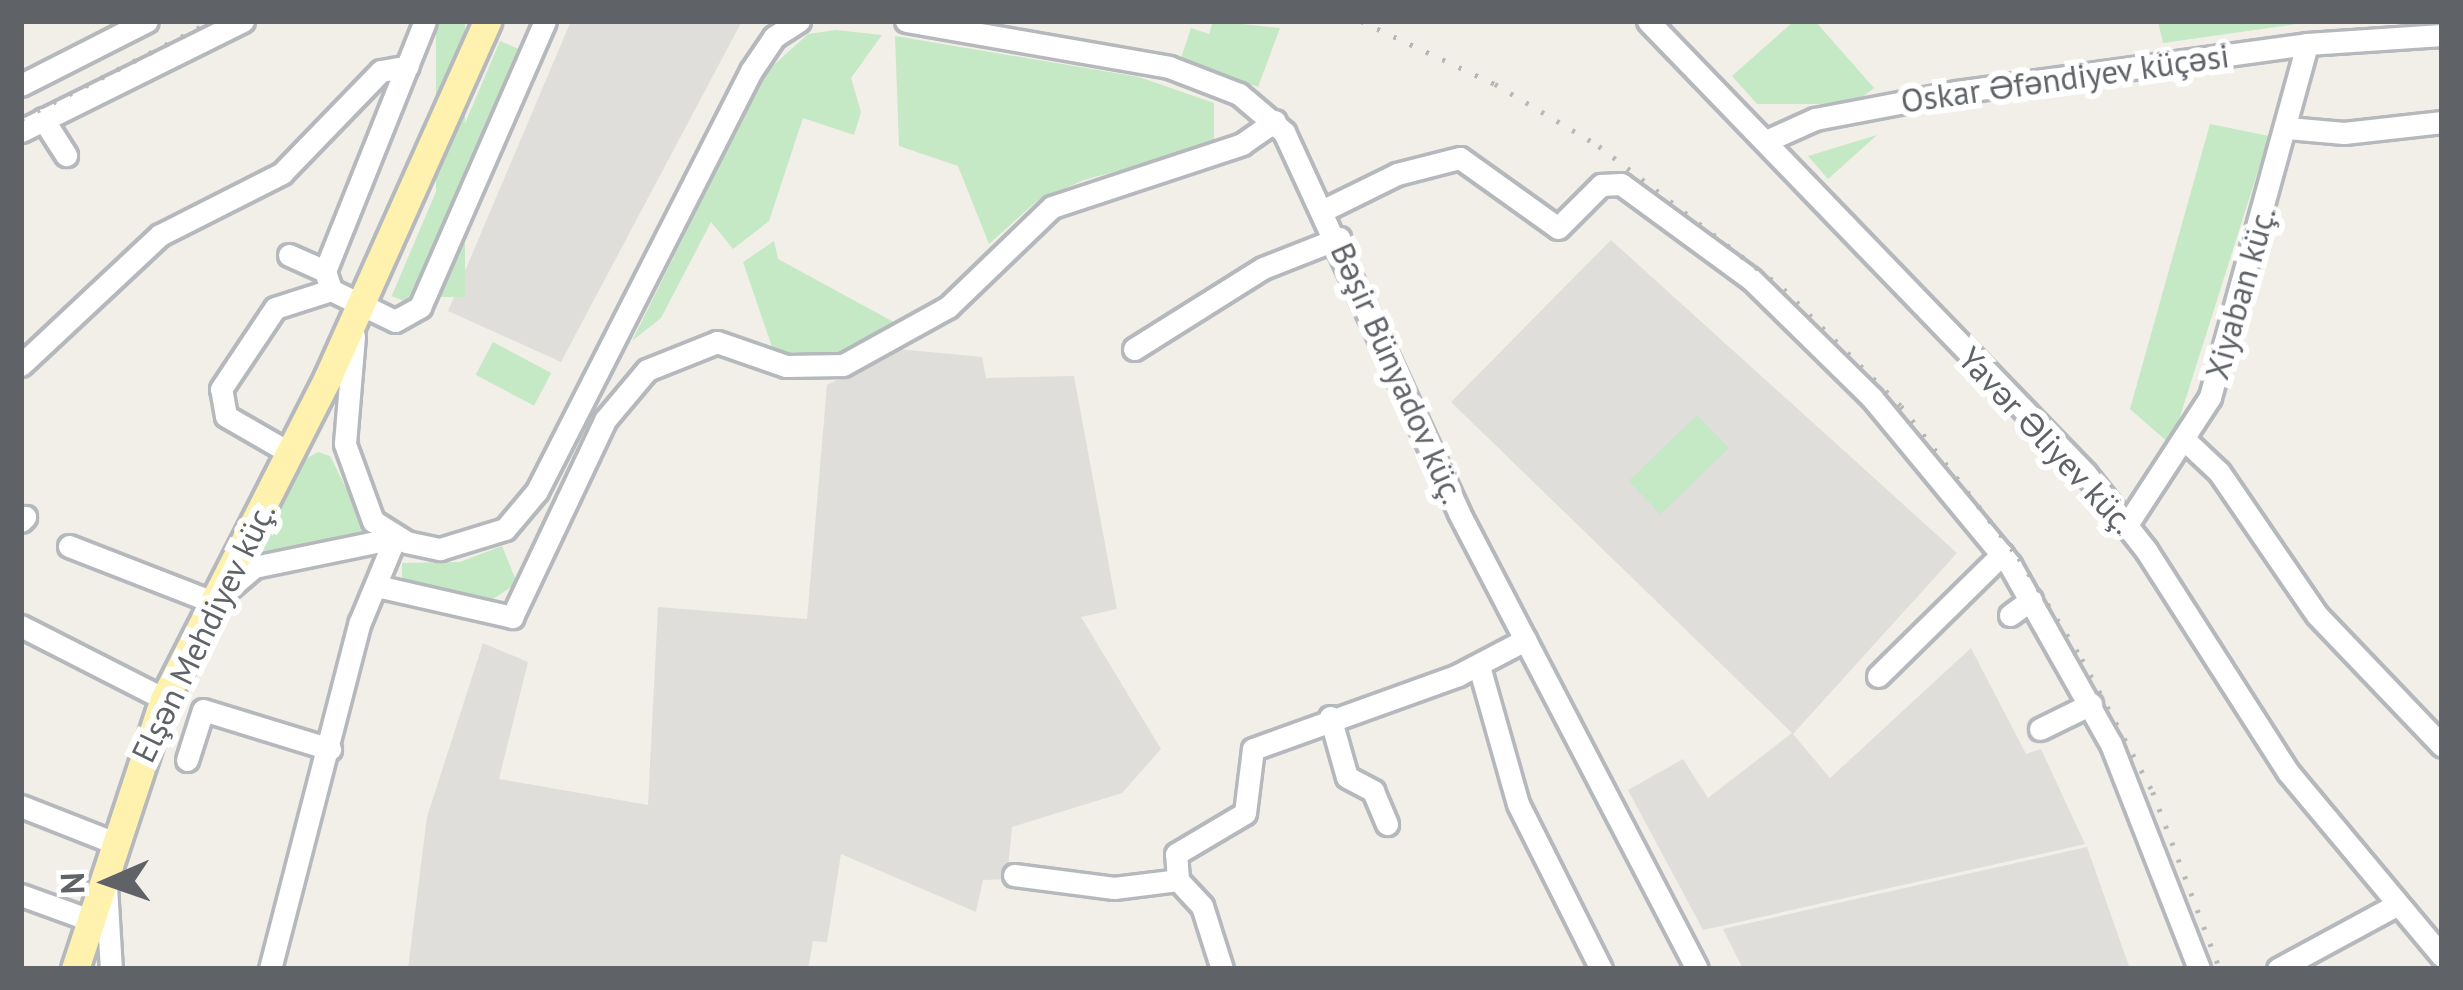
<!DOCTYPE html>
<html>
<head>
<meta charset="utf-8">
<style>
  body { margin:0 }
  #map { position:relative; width:2463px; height:990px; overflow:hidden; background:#f1efe8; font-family:"PT Sans",sans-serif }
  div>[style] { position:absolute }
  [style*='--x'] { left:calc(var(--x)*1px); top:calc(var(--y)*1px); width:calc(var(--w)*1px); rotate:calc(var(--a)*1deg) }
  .industrial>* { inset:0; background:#e0deda }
  .green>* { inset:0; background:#c5e8c5; transform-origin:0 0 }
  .roads { filter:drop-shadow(3px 0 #b5b8bc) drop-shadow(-3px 0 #b5b8bc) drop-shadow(0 3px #b5b8bc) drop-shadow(0 -3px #b5b8bc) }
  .minor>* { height:21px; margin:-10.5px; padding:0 10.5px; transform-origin:10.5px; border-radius:10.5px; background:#fff }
  .major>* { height:27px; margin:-13.5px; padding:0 13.5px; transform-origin:13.5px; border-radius:13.5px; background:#fff2af }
  .rail>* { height:4.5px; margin-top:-2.25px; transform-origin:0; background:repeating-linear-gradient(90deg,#b6b7b8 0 3px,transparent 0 18px) }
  span { translate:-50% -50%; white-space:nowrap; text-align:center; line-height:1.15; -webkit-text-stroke:12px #fff; paint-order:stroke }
  .street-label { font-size:33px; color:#5f6368 }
  .frame { position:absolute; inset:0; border:24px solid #5f6368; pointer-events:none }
  .north { position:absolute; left:48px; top:822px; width:120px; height:120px; -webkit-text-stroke:9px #fff; paint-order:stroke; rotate:268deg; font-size:33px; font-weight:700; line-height:48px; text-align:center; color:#5f6368 }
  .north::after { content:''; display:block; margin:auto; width:42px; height:54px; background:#5f6368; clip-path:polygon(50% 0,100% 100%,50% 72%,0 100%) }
</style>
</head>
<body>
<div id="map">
  <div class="industrial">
    <i style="clip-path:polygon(571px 21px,742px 21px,561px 362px,448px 311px)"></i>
    <i style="clip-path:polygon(1611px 240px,1957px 553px,1793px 734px,1830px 778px,1971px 648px,2026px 754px,2041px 749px,2085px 844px,1703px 930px,1628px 790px,1683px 759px,1708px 798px,1792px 733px,1451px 402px)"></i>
    <i style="clip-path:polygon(898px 349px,982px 357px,986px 378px,1074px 376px,1117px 609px,1081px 617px,1161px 749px,1122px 793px,1012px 827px,1007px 879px,983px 880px,976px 912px,841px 854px,827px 942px,813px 941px,808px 969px,408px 969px,427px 817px,483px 643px,528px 662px,499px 779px,648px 805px,658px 607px,807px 619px,827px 385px)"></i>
    <i style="clip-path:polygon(2087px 847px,2130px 969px,1743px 969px,1723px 929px)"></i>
  </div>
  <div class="green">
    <i style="left:436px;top:21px;width:29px;height:276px"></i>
    <i style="clip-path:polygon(1213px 21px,1280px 28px,1258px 87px,1181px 58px,1191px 28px,1209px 34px)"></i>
    <i style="clip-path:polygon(1794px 21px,1815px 21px,1874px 88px,1853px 104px,1757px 104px,1732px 76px)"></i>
    <i style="clip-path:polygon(2158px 21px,2318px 21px,2163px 43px)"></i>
    <i style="clip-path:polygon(836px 30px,882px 35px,851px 78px,861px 112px,854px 135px,803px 118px,769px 221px,733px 249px,711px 222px,661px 318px,632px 341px,765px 73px,808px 34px)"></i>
    <i style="clip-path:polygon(895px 36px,1139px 77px,1214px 103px,1214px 145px,1084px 180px,1038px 200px,989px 244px,958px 166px,899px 146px)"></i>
    <i style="left:500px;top:41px;width:25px;height:277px;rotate:23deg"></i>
    <i style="clip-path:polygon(2210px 124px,2269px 136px,2171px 445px,2130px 409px)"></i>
    <i style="clip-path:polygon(1877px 135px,1828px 179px,1808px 156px)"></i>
    <i style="clip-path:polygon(774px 241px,778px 259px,901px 326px,842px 355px,788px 355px,772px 347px,743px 262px)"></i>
    <i style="left:493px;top:342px;width:66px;height:37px;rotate:28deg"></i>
    <i style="left:1697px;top:415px;width:46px;height:95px;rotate:46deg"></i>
    <i style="clip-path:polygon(318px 452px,330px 456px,370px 536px,257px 552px,302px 461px)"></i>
    <i style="clip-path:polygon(502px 546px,517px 583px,493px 599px,412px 587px,402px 577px,402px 563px,460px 562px)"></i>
  </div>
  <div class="roads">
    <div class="minor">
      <i style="--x:425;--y:21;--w:269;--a:111.8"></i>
      <i style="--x:325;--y:271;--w:20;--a:72"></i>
      <i style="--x:331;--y:290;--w:71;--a:25.8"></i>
      <i style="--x:395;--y:321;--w:29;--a:-29"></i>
      <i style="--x:420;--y:307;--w:312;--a:-66.4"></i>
      <i style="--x:906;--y:21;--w:267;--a:9.9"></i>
      <i style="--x:1169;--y:67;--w:75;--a:21.1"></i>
      <i style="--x:1239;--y:94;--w:59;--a:40.2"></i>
      <i style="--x:1284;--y:132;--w:419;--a:65.3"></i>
      <i style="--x:1459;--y:513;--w:514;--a:62.44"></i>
      <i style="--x:1648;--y:21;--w:630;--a:45.96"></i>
      <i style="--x:2086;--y:474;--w:97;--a:51.7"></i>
      <i style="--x:2146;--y:550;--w:264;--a:57.4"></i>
      <i style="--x:2288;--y:772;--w:240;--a:50.1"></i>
      <i style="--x:21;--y:85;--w:141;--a:-26.9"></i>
      <i style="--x:43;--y:119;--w:43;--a:57.4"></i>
      <i style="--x:2288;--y:128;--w:56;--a:5.1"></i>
      <i style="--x:2344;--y:133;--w:99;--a:-6.4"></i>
      <i style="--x:21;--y:131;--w:248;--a:-26.4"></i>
      <i style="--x:1766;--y:141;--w:54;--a:-24.2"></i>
      <i style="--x:1815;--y:119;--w:145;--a:-10.8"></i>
      <i style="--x:1957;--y:92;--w:353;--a:-7.8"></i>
      <i style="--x:2307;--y:44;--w:135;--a:-3.8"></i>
      <i style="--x:1326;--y:209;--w:79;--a:-26.2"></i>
      <i style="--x:1397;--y:174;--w:65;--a:-14.3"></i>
      <i style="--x:1460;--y:158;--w:120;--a:35.5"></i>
      <i style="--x:1558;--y:228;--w:61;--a:-45"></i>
      <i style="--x:1601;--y:185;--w:20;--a:-3"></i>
      <i style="--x:1621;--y:184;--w:162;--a:36.2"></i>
      <i style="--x:1752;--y:280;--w:168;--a:44.5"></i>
      <i style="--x:1872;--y:398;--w:217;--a:50.4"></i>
      <i style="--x:2010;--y:565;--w:206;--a:60.6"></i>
      <i style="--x:2111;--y:744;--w:242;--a:68.6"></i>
      <i style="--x:289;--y:255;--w:39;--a:24"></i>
      <i style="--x:354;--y:336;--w:108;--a:94.8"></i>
      <i style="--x:345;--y:444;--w:82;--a:70"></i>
      <i style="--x:373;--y:521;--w:39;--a:32"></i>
      <i style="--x:406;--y:542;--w:35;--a:12"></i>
      <i style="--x:440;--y:549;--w:68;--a:-17.1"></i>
      <i style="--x:505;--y:529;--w:50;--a:-49.9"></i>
      <i style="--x:537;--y:491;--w:471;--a:-63"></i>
      <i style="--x:751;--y:71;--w:41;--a:-55.9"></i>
      <i style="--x:774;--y:37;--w:30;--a:-33"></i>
      <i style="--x:1134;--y:349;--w:152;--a:-32.1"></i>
      <i style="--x:1263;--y:268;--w:82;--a:-21.5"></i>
      <i style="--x:21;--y:365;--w:190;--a:-43.1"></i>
      <i style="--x:160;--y:235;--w:137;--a:-26.9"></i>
      <i style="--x:282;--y:173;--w:142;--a:-45.9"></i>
      <i style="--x:381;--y:71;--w:27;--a:-10"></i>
      <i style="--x:2187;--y:442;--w:44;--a:43.2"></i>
      <i style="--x:2219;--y:472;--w:173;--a:55.6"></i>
      <i style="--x:2317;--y:615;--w:181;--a:46.3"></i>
      <i style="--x:290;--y:453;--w:74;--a:-150"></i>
      <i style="--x:226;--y:416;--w:27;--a:-100"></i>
      <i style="--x:221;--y:389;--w:97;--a:-56.3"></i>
      <i style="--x:275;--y:308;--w:59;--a:-17.8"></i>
      <i style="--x:21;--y:521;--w:6;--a:-45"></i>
      <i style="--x:2128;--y:523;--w:150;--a:-56.9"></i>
      <i style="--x:2210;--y:397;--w:366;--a:-74.6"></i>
      <i style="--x:69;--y:546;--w:155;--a:21.3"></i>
      <i style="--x:213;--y:602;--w:54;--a:-40.5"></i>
      <i style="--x:254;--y:567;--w:144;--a:-11.6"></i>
      <i style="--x:377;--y:586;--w:139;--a:12.9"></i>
      <i style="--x:512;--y:617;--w:218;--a:-64.7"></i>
      <i style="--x:605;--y:420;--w:65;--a:-50"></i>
      <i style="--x:647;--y:370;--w:75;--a:-21.8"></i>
      <i style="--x:717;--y:342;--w:73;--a:19.2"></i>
      <i style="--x:786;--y:366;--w:57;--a:-1"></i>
      <i style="--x:843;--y:365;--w:120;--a:-28.9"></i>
      <i style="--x:948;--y:307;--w:144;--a:-43.9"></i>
      <i style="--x:1052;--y:207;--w:200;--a:-18.3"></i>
      <i style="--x:1242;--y:144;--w:40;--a:-34.9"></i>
      <i style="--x:2010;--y:615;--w:26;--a:-36"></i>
      <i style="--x:21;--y:626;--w:161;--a:27"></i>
      <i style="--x:1479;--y:666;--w:143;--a:74.2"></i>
      <i style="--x:1518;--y:804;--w:185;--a:63.3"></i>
      <i style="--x:1878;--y:676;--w:174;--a:-44.5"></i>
      <i style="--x:1330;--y:717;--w:62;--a:74.2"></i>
      <i style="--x:1347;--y:777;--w:30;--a:28"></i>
      <i style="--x:1373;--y:791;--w:36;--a:67"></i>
      <i style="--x:2040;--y:729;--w:57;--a:-26.1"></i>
      <i style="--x:187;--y:760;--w:52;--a:-72.3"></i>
      <i style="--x:203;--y:710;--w:133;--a:17.1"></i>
      <i style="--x:21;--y:806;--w:101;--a:21.5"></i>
      <i style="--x:1014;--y:875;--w:101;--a:7.4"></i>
      <i style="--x:1114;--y:888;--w:64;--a:-7.1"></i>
      <i style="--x:106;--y:886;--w:83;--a:86.6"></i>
      <i style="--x:21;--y:895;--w:73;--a:19.9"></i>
      <i style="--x:270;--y:969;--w:358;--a:-75.5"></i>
      <i style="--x:360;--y:622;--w:91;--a:-67.4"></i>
      <i style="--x:1222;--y:969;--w:66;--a:-107.6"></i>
      <i style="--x:1202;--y:906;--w:35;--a:-133"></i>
      <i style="--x:1178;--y:880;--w:26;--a:-94"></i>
      <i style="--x:1176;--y:854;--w:80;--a:-30.7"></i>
      <i style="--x:1245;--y:813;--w:64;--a:-82.9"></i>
      <i style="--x:1253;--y:749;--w:218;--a:-19.8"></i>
      <i style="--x:1458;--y:675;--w:76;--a:-27.6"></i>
      <i style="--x:2278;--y:969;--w:136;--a:-28.4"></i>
    </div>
    <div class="major">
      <i style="--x:75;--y:969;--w:284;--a:-71.8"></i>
      <i style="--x:164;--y:699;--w:361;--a:-63"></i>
      <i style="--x:328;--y:377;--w:390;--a:-65.9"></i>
    </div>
  </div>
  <div class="rail">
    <i style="--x:1361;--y:21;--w:148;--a:25.2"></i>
    <i style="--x:1495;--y:84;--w:121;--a:30.8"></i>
    <i style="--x:1599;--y:146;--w:234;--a:37.7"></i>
    <i style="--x:1784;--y:289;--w:165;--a:45"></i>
    <i style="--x:1901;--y:406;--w:192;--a:52.2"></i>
    <i style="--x:2019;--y:558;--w:119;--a:58"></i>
    <i style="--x:2082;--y:659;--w:151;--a:61.9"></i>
    <i style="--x:2153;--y:792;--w:189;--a:69.3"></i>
    <i style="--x:21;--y:119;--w:215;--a:-27.2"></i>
  </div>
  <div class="street-label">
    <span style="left:2065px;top:78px;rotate:-8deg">Oskar Əfəndiyev küçəsi</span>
    <span style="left:2240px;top:293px;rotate:-74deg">Xiyaban küç.</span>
    <span style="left:1398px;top:373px;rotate:66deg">Bəşir Bünyadov küç.</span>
    <span style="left:2047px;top:440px;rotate:47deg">Yavər Əliyev küç.</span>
    <span style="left:203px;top:632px;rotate:-64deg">Elşən Mehdiyev küç.</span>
  </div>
  <div class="frame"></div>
  <div class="north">N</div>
</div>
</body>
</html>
